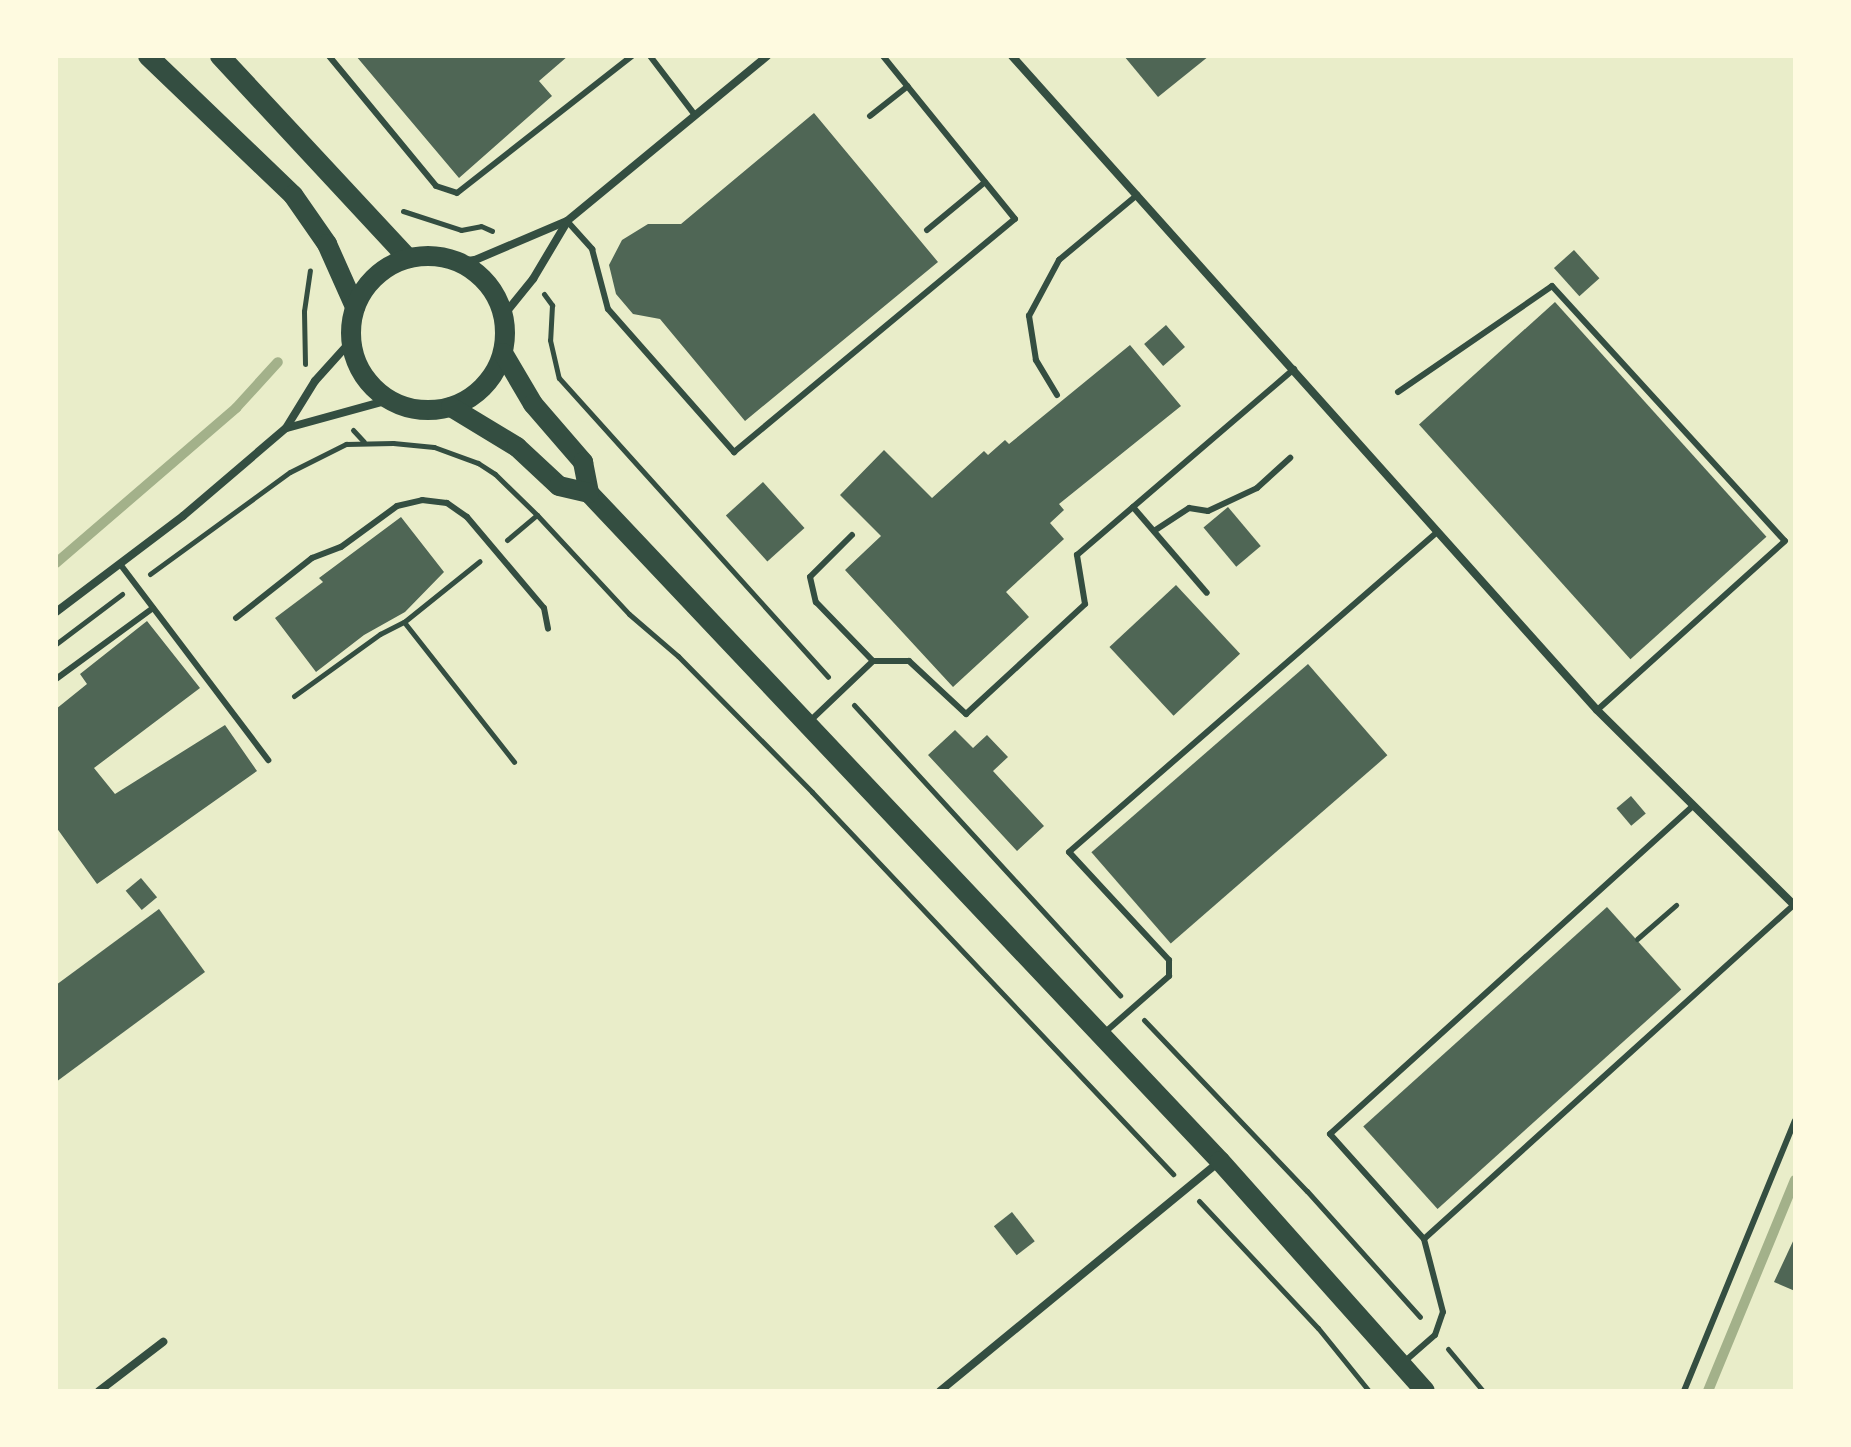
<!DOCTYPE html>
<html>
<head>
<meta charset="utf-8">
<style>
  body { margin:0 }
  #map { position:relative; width:1851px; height:1447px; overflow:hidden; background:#e9edc9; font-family:Barlow,sans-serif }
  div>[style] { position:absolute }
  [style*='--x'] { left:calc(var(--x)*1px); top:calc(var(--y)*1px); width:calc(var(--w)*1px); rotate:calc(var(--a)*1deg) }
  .stream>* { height:10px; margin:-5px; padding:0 5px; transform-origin:5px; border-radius:5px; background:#a3b18a }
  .building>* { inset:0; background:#4f6655; transform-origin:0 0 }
  .path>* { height:5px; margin:-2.5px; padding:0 2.5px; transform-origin:2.5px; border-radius:2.5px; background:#344e41 }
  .service>* { height:6px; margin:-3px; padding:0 3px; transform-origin:3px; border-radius:3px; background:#344e41 }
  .minor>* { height:8px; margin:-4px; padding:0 4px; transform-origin:4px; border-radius:4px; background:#344e41 }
  .primary>* { height:20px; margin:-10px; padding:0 10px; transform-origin:10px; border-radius:10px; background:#344e41 }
  .primary>.ring { margin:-10px; padding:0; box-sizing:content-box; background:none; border:20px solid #344e41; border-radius:50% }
  span { translate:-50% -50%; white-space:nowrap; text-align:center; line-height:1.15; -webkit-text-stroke:6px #fefae0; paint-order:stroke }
  .frame { position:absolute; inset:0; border:58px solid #fefae0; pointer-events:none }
</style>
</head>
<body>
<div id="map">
  <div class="stream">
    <i style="--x:56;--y:563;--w:238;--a:-40.7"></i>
    <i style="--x:236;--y:408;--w:62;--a:-47.6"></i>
    <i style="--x:1708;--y:1391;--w:228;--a:-67.6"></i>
  </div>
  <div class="building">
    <i style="clip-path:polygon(356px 56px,568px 56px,539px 81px,552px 96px,459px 178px)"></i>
    <i style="clip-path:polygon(1124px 56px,1209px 56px,1158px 97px)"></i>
    <i style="clip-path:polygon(814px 113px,938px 262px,745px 421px,660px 319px,633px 314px,616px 294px,609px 265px,622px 240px,648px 224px,681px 224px)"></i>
    <i style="left:1574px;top:250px;width:38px;height:27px;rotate:48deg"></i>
    <i style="left:1555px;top:302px;width:316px;height:183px;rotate:48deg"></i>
    <i style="left:1166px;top:325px;width:29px;height:29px;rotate:49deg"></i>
    <i style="clip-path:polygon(1130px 345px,1181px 406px,1059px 504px,1064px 510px,1050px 523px,1064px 539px,1006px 592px,1029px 617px,953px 687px,845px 570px,881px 536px,840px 495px,884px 450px,932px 498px,984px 451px,988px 455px,1005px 440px,1009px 444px)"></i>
    <i style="left:763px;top:482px;width:62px;height:50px;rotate:48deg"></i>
    <i style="left:1228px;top:507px;width:51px;height:32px;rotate:50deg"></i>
    <i style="clip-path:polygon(401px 517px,444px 572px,405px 612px,364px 635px,316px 672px,275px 618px,323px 582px,319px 578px)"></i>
    <i style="left:1176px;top:585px;width:94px;height:91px;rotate:47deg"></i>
    <i style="clip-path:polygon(147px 621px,200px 688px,94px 768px,115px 794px,225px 725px,257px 771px,97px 884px,56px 827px,56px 709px,87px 684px,80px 674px)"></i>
    <i style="left:1308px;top:664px;width:121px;height:287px;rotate:49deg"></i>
    <i style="clip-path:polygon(955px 730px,973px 748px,987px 735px,1008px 757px,993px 771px,1044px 826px,1017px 851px,928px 755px)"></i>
    <i style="left:1631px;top:796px;width:23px;height:19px;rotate:50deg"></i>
    <i style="left:141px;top:878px;width:25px;height:20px;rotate:50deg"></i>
    <i style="left:1607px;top:907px;width:111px;height:328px;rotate:48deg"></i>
    <i style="clip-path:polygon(159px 909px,205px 972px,56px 1082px,56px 985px)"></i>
    <i style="left:1012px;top:1212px;width:37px;height:23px;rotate:52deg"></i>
    <i style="clip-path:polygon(1795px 1237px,1795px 1291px,1774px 1282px)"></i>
  </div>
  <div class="path">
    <i style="--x:403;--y:211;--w:61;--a:18.1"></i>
    <i style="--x:461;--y:230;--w:20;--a:-11"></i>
    <i style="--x:481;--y:226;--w:12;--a:24"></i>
    <i style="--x:544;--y:294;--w:14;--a:54"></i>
    <i style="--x:552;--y:305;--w:35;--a:93"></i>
    <i style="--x:550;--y:340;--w:39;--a:77"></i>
    <i style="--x:559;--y:378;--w:402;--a:48"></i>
    <i style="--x:305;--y:364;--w:53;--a:-91.1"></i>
    <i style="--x:304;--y:311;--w:41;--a:-81.7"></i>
    <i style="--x:353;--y:430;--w:16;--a:47"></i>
    <i style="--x:507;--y:540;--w:39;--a:-40"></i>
    <i style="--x:150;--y:574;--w:173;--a:-36.1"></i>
    <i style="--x:290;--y:472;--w:63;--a:-26.6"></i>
    <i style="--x:346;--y:444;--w:47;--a:-1.2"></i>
    <i style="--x:393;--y:443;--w:41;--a:5.6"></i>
    <i style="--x:434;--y:447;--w:47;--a:20"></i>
    <i style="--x:478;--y:463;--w:20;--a:33"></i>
    <i style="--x:495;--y:474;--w:59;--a:44.3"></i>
    <i style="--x:537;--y:515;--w:135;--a:47.1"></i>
    <i style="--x:629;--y:614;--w:65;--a:40.6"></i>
    <i style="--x:678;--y:656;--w:191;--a:45.4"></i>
    <i style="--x:812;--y:792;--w:526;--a:46.62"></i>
    <i style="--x:404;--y:622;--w:178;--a:51.8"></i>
    <i style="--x:56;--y:644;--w:83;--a:-37.1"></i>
    <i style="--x:294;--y:696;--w:106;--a:-35.8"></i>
    <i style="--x:380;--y:634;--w:27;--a:-27"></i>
    <i style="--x:404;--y:622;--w:97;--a:-38.8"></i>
    <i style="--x:854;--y:705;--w:394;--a:47.5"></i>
    <i style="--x:1637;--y:939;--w:52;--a:-41.1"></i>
    <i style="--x:1144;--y:1020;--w:236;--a:46.4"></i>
    <i style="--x:1307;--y:1191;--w:169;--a:48.1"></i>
    <i style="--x:1199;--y:1201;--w:174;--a:46.9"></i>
    <i style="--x:1318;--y:1328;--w:81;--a:51"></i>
    <i style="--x:1448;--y:1349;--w:55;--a:50.2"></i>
  </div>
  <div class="service">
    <i style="--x:329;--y:56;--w:168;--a:50.5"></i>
    <i style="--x:436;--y:186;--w:22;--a:18"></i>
    <i style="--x:457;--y:193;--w:222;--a:-38.1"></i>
    <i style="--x:650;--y:56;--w:74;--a:52.7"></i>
    <i style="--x:870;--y:116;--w:48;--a:-38.3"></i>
    <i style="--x:567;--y:221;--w:38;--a:48"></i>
    <i style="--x:592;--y:249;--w:62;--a:75.1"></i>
    <i style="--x:608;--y:309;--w:191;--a:48.6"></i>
    <i style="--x:734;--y:452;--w:365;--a:-39.7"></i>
    <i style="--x:1015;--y:219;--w:210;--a:-129"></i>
    <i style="--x:927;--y:230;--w:75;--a:-39.6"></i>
    <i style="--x:1398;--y:392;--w:187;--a:-34.5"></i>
    <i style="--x:1552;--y:286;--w:345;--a:47.6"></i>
    <i style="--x:1785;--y:541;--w:253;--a:138"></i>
    <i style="--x:1057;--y:395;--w:41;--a:-121"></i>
    <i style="--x:1036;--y:360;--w:45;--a:-99"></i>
    <i style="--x:1029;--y:316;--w:64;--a:-61.8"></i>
    <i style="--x:1059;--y:260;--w:102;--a:-39.8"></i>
    <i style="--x:1133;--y:507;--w:113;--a:49.3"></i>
    <i style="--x:1154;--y:531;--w:42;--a:-33.3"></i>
    <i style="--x:1189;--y:508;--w:19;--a:9"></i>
    <i style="--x:1208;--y:511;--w:54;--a:-25.1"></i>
    <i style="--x:1257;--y:488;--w:45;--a:-42.3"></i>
    <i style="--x:852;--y:535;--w:59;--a:135"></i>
    <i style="--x:810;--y:577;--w:26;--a:77"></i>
    <i style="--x:816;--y:602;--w:82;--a:46"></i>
    <i style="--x:120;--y:564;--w:246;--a:52.9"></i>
    <i style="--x:236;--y:618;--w:97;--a:-38.3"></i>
    <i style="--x:312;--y:558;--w:31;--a:-21"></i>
    <i style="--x:341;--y:547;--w:69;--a:-36.2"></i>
    <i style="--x:397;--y:506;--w:26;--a:-13"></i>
    <i style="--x:422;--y:500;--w:25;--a:7"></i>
    <i style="--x:447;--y:503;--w:24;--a:35"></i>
    <i style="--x:467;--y:517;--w:119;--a:49.8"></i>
    <i style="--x:544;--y:608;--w:21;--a:79"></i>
    <i style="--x:56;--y:679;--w:120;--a:-36.2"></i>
    <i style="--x:810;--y:721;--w:87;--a:-43.6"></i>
    <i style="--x:873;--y:661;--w:36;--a:0"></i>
    <i style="--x:909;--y:661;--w:78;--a:42.9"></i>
    <i style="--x:966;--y:714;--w:162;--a:-42.7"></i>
    <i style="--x:1085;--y:604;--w:50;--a:-99.3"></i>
    <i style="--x:1077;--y:555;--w:286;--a:-40.6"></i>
    <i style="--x:1103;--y:1034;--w:88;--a:-41.3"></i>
    <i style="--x:1169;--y:976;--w:16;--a:-90"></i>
    <i style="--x:1169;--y:960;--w:147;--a:-132.8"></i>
    <i style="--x:1069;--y:852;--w:486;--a:-41"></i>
    <i style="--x:1424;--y:1239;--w:498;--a:-42.1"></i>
    <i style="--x:1404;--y:1362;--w:41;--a:-41.1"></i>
    <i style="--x:1435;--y:1335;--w:24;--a:-71"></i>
    <i style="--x:1443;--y:1312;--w:75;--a:-104.6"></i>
    <i style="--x:1424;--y:1239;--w:141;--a:-131.8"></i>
    <i style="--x:1330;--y:1134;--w:488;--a:-42.1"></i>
    <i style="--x:1684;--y:1391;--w:292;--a:-67.7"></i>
  </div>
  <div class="minor">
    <i style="--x:1012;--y:56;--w:877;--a:48.19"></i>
    <i style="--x:1597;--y:710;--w:279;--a:44.7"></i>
    <i style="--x:459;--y:262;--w:16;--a:-7"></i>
    <i style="--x:475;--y:260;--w:100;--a:-23"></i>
    <i style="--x:567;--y:221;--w:259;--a:-39.5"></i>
    <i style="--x:503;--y:316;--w:48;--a:-51"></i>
    <i style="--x:533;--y:279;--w:66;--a:-59.2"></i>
    <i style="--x:287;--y:428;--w:106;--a:-15.4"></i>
    <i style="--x:56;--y:612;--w:159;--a:-37.1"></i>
    <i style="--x:183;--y:516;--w:135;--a:-40.5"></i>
    <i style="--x:286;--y:428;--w:55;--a:-58.3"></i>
    <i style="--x:315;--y:381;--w:54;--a:-48"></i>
    <i style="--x:99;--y:1391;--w:81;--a:-37.4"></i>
    <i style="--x:940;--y:1391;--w:362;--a:-39.4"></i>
  </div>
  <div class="primary">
    <i style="--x:148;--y:56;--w:201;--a:43.8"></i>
    <i style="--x:293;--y:195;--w:60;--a:55.2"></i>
    <i style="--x:327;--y:244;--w:69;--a:66"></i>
    <i style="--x:220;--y:56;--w:276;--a:47.1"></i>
    <i class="ring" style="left:351px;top:256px;width:134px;height:134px"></i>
    <i style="--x:503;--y:353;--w:59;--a:59.5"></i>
    <i style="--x:533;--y:404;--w:77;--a:49.2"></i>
    <i style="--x:583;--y:462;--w:32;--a:79"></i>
    <i style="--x:589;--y:493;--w:919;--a:46.63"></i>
    <i style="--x:1220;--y:1161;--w:308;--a:48.3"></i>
    <i style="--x:451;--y:407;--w:77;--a:31.2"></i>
    <i style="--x:517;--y:447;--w:57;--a:42.9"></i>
    <i style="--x:559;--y:486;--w:31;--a:13"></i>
  </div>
  <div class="frame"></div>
</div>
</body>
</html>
